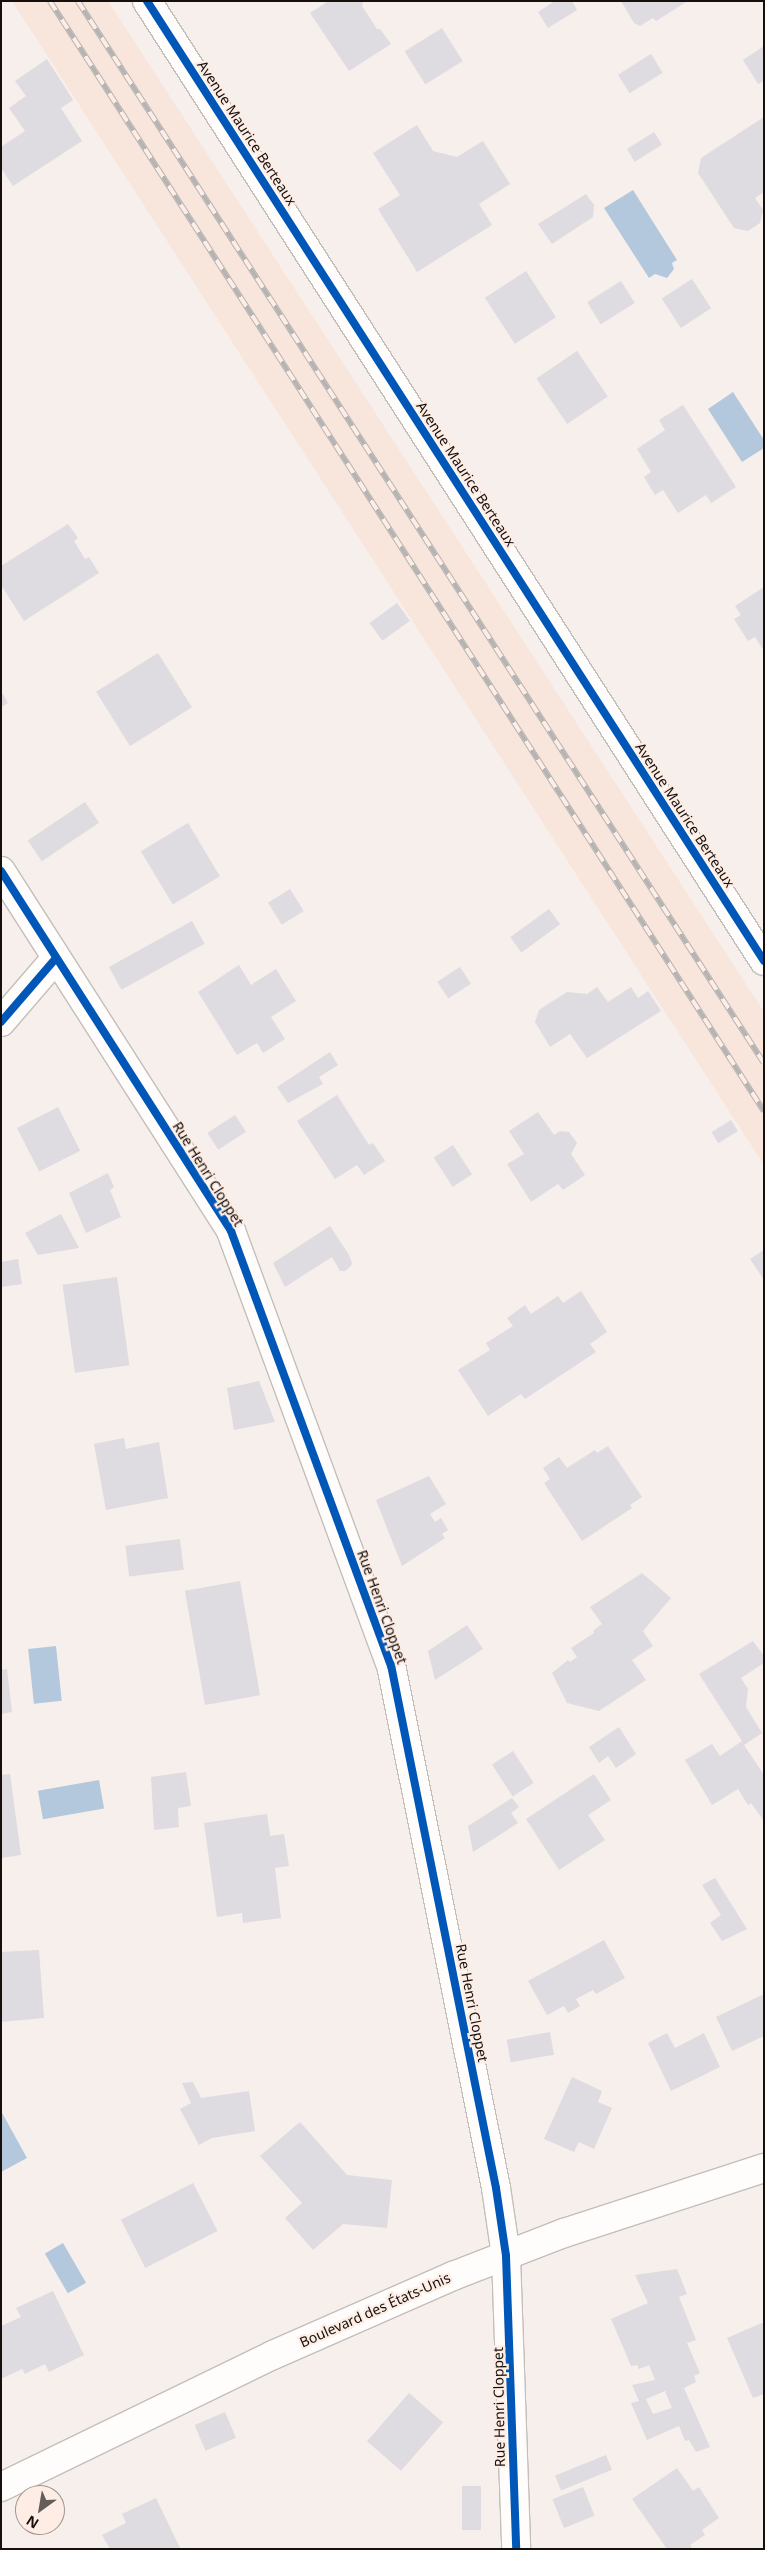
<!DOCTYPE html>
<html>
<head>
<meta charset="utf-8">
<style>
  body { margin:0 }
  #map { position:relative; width:765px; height:2550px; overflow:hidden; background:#f7efeb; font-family:"Noto Sans",sans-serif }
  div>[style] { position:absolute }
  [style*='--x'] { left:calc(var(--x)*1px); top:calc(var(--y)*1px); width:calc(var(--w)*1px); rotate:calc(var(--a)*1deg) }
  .built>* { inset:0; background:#f8e5dc }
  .water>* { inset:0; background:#b3c8dc; transform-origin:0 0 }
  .building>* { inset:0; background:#dedbe1; transform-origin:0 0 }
  .roads { filter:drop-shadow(1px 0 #c4beba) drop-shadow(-1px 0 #c4beba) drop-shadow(0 1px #c4beba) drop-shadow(0 -1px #c4beba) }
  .minor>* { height:28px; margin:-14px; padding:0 14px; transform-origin:14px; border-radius:14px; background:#fefdfc }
  .tertiary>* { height:28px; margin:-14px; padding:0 14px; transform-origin:14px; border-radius:14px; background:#fefdfc }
  .rail>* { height:5.5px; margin-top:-2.75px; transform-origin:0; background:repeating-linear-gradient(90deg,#fdede5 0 11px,#b6b4b3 0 22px); box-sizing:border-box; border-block:1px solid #b6b4b3 }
  .cycleway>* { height:8px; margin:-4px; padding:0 4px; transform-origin:4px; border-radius:4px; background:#0057b8 }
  span { translate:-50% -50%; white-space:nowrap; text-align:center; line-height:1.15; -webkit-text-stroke:4.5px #fdede5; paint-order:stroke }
  .street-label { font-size:14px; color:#160f0c }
  .frame { position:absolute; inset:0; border:2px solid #160f0c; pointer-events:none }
  .north { position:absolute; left:15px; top:2485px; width:50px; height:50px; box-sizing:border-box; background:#fdede5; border:1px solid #a1948e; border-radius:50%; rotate:212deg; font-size:14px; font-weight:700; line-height:20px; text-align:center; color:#160f0c }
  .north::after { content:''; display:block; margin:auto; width:18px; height:22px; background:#655d5a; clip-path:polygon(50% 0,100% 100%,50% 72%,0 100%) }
</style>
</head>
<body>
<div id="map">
  <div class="built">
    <i style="clip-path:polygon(12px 1px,108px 1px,764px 1012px,764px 1165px)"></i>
  </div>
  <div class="water">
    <i style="clip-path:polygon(633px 190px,677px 260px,672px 263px,674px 269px,667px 278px,655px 274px,649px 278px,604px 208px)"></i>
    <i style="clip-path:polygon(733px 392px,764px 440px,764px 448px,742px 462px,708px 409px)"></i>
    <i style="left:56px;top:1646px;width:55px;height:28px;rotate:84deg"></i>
    <i style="left:99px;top:1780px;width:29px;height:62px;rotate:80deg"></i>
    <i style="clip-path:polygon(1px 2111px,27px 2158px,1px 2172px)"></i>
    <i style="left:63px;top:2243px;width:46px;height:21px;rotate:60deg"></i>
  </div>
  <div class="building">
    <i style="clip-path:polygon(329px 1px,363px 1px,362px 6px,377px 29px,380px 29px,391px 44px,349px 71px,310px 13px)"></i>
    <i style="clip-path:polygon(555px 1px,572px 1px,577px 10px,548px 28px,538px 12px)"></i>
    <i style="clip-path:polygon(621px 1px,688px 1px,656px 21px,653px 18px,640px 26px,634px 23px)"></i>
    <i style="left:442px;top:28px;width:39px;height:44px;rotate:58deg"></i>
    <i style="clip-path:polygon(764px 46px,764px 81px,758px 84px,743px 60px)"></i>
    <i style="left:651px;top:54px;width:22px;height:39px;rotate:58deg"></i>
    <i style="clip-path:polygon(47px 59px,73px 100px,61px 108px,82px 141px,13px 186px,1px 168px,1px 147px,25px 131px,9px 108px,26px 96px,15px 81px)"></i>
    <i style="clip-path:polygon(764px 117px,764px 192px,755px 198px,763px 210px,760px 223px,748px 231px,734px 228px,698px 173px,701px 158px)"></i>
    <i style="clip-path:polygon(417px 125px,433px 151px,457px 157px,483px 141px,510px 184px,479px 204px,492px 225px,417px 272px,378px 209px,400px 195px,373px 153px)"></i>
    <i style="left:654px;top:132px;width:15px;height:32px;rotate:58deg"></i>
    <i style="clip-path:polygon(586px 194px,594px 205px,593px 217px,552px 244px,538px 224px)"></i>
    <i style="left:526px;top:271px;width:55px;height:49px;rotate:57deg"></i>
    <i style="left:692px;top:279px;width:35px;height:36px;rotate:57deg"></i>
    <i style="left:621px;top:281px;width:26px;height:40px;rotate:58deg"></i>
    <i style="left:577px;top:351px;width:55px;height:49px;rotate:56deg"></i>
    <i style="clip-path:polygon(683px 405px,736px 487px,711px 503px,706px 495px,678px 513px,663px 490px,655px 495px,644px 477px,651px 472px,637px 449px,665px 430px,659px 420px)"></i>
    <i style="clip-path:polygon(68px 524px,78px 538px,74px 541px,85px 559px,89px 557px,99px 573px,24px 621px,1px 585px,1px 566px)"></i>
    <i style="clip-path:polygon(764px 587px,764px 651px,755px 637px,748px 641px,734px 619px,741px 615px,735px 606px)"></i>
    <i style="left:397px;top:603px;width:22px;height:34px;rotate:54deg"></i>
    <i style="left:158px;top:653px;width:64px;height:73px;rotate:58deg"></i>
    <i style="clip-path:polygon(3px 694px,8px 703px,1px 707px,1px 695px)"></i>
    <i style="left:85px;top:802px;width:25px;height:69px;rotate:56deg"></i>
    <i style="left:188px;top:823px;width:62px;height:55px;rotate:59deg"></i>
    <i style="left:290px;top:889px;width:26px;height:26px;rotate:58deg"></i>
    <i style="left:549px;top:909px;width:19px;height:48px;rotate:54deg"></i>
    <i style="left:192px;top:921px;width:26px;height:95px;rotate:61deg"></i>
    <i style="clip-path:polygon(239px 965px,251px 985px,276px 969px,296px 1001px,271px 1017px,285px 1039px,263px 1053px,257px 1043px,237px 1055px,198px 992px)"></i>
    <i style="left:460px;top:967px;width:20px;height:27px;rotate:57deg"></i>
    <i style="clip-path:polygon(597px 987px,608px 1002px,631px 987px,638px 998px,648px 991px,661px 1011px,587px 1058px,570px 1034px,550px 1047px,535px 1022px,539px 1010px,567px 992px,587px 994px)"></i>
    <i style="clip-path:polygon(330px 1052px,338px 1065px,319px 1077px,323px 1084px,288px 1103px,277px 1087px)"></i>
    <i style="clip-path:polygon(337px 1095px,369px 1145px,373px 1143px,385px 1161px,364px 1175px,357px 1165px,335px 1179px,297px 1121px)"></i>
    <i style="left:58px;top:1107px;width:49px;height:46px;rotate:63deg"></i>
    <i style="clip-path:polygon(538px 1112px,554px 1135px,560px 1131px,569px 1132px,577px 1143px,571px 1154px,585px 1175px,563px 1190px,558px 1184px,531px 1202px,507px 1164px,524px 1154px,509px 1131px)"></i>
    <i style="left:235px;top:1115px;width:20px;height:33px;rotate:57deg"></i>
    <i style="left:731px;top:1120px;width:13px;height:23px;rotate:58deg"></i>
    <i style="left:453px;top:1145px;width:35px;height:23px;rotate:57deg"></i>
    <i style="clip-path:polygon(108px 1173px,114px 1187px,110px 1190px,121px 1217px,86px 1233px,69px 1193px)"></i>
    <i style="clip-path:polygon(61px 1214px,79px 1248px,38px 1255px,25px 1233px)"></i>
    <i style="clip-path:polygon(330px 1226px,349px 1255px,352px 1263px,351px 1266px,345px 1271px,340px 1271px,332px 1257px,285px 1287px,273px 1263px)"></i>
    <i style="clip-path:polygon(764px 1250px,764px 1280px,750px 1259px)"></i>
    <i style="clip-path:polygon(18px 1259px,22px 1284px,1px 1287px,1px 1262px)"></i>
    <i style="left:117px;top:1277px;width:89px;height:55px;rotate:82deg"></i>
    <i style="clip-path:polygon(581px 1291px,607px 1332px,590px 1344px,596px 1352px,525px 1399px,521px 1394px,488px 1416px,458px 1370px,490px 1350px,486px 1343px,513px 1326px,507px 1318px,525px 1305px,531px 1314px,558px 1296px,563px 1303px)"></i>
    <i style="clip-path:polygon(259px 1381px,275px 1422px,234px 1430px,227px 1388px)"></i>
    <i style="clip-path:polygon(124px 1438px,126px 1449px,159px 1442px,168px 1498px,106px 1510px,94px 1444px)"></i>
    <i style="clip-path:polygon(608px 1446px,642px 1497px,630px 1505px,632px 1508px,582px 1541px,544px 1483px,550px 1479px,543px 1468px,559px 1457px,567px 1468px,595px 1450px,597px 1453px)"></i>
    <i style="clip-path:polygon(429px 1476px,446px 1504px,430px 1514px,435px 1522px,441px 1518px,448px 1530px,442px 1534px,445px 1538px,402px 1566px,376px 1500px)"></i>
    <i style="left:180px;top:1539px;width:31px;height:55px;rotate:83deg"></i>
    <i style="clip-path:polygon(642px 1573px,671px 1598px,643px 1631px,653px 1646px,632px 1660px,646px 1680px,599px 1711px,567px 1703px,552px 1673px,568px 1660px,570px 1662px,577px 1657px,571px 1648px,594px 1633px,593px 1631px,602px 1624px,590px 1607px)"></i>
    <i style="left:240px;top:1581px;width:116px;height:56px;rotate:80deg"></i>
    <i style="clip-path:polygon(467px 1625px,483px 1649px,435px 1680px,428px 1651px)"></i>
    <i style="clip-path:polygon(753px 1641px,764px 1656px,764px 1663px,741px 1678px,748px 1689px,746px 1707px,762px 1733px,744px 1745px,764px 1775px,764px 1821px,751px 1803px,748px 1805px,738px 1789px,712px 1805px,685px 1760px,712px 1744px,720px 1756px,742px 1741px,699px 1674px)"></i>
    <i style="clip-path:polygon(7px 1669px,12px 1712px,1px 1714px,1px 1670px)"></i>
    <i style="clip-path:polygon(619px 1727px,636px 1754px,616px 1768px,608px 1756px,599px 1763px,589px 1747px)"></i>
    <i style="left:513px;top:1751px;width:38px;height:25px;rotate:57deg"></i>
    <i style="clip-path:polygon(186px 1772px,191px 1806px,178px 1808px,179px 1827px,154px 1830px,151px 1777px)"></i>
    <i style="clip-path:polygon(10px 1774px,21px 1855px,1px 1858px,1px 1775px)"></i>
    <i style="clip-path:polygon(594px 1774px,611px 1800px,588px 1815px,605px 1840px,559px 1870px,526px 1819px)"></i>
    <i style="clip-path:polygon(512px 1798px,519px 1807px,511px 1813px,518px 1823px,473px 1852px,468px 1826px)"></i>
    <i style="clip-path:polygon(267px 1814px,270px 1836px,284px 1834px,289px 1866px,275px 1868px,281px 1918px,243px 1923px,242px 1913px,217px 1917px,204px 1823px)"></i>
    <i style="clip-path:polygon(715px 1878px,747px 1929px,722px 1941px,710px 1923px,721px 1915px,702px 1885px)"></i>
    <i style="clip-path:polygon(604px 1940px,625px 1978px,596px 1994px,593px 1990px,576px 1999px,580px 2006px,568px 2013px,564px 2006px,547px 2015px,528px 1981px)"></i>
    <i style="clip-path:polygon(39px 1950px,44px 2018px,1px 2022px,1px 1952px)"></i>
    <i style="clip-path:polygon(764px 1994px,764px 2036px,732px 2051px,716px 2017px)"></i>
    <i style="left:550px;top:2032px;width:23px;height:44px;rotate:80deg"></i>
    <i style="clip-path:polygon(667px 2033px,675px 2048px,704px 2033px,720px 2067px,671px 2091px,648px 2043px)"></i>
    <i style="clip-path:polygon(572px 2077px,602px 2091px,598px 2102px,612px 2108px,594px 2149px,579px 2142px,574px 2152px,544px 2139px)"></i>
    <i style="clip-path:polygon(193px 2082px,201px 2098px,249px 2091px,255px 2131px,212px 2138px,199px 2145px,180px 2109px,191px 2103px,182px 2083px)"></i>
    <i style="clip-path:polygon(300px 2122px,347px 2175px,392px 2180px,387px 2228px,343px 2224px,313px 2250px,285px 2218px,302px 2203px,260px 2156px)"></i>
    <i style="left:193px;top:2183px;width:54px;height:81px;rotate:63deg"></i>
    <i style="clip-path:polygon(evenodd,677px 2269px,687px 2294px,679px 2297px,696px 2340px,687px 2343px,700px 2373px,694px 2376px,696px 2382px,684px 2388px,710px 2447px,696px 2452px,689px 2440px,685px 2441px,679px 2426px,647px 2440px,631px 2403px,639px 2401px,632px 2385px,655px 2380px,649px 2365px,639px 2369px,637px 2365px,631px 2366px,611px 2319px,648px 2303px,635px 2275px,677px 2269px,665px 2391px,672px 2408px,653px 2414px,646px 2399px,665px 2391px)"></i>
    <i style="clip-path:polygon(53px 2291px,84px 2355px,49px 2372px,45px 2364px,25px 2374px,22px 2369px,1px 2379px,1px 2326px,21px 2317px,16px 2308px)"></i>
    <i style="clip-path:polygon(764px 2322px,764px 2394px,753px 2398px,727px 2338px)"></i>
    <i style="left:409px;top:2393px;width:45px;height:64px;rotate:41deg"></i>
    <i style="left:225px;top:2412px;width:28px;height:33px;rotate:67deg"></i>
    <i style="left:606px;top:2455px;width:16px;height:55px;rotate:68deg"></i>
    <i style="clip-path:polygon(677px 2468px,693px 2491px,699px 2487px,719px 2518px,702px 2530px,705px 2535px,690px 2545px,692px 2547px,689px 2549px,667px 2549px,632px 2499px)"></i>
    <i style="left:481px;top:2486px;width:44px;height:19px;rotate:90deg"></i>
    <i style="left:583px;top:2487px;width:31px;height:33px;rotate:68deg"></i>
    <i style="clip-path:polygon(156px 2498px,180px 2548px,110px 2549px,102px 2535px,126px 2523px,122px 2514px)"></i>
  </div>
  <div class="roads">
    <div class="minor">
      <i style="--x:147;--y:1;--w:1141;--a:57.27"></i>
      <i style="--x:1;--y:871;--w:427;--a:57.4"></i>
      <i style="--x:231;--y:1231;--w:463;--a:69.8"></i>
      <i style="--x:391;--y:1665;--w:533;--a:78.65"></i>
      <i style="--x:496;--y:2188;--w:69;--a:81.6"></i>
      <i style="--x:506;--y:2256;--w:293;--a:88"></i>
      <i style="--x:1;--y:1022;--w:84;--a:-49.3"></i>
    </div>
    <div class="tertiary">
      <i style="--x:1;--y:2487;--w:302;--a:-25.9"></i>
      <i style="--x:273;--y:2355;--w:197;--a:-23.7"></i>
      <i style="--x:453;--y:2276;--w:119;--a:-21.2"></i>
      <i style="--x:564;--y:2233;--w:210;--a:-18"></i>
    </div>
  </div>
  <div class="rail">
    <i style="--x:50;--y:1;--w:1320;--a:57.25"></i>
    <i style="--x:78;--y:1;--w:1264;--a:57.14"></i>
  </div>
  <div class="cycleway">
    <i style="--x:147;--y:1;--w:1141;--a:57.27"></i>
    <i style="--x:1;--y:871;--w:427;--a:57.4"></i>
    <i style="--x:231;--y:1231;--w:463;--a:69.8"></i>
    <i style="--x:391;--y:1665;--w:533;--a:78.65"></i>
    <i style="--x:496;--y:2188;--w:69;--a:81.6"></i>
    <i style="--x:506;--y:2256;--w:293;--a:88"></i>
    <i style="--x:1;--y:1022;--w:84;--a:-49.3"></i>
  </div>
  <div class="street-label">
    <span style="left:247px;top:133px;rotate:57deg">Avenue Maurice Berteaux</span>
    <span style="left:466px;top:474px;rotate:57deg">Avenue Maurice Berteaux</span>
    <span style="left:685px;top:815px;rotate:57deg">Avenue Maurice Berteaux</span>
    <span style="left:208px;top:1174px;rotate:58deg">Rue Henri Cloppet</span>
    <span style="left:382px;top:1607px;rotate:70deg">Rue Henri Cloppet</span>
    <span style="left:472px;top:2003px;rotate:79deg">Rue Henri Cloppet</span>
    <span style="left:375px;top:2310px;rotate:-24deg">Boulevard des États-Unis</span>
    <span style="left:499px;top:2407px;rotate:-91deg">Rue Henri Cloppet</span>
  </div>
  <div class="frame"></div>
  <div class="north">N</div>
</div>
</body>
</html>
